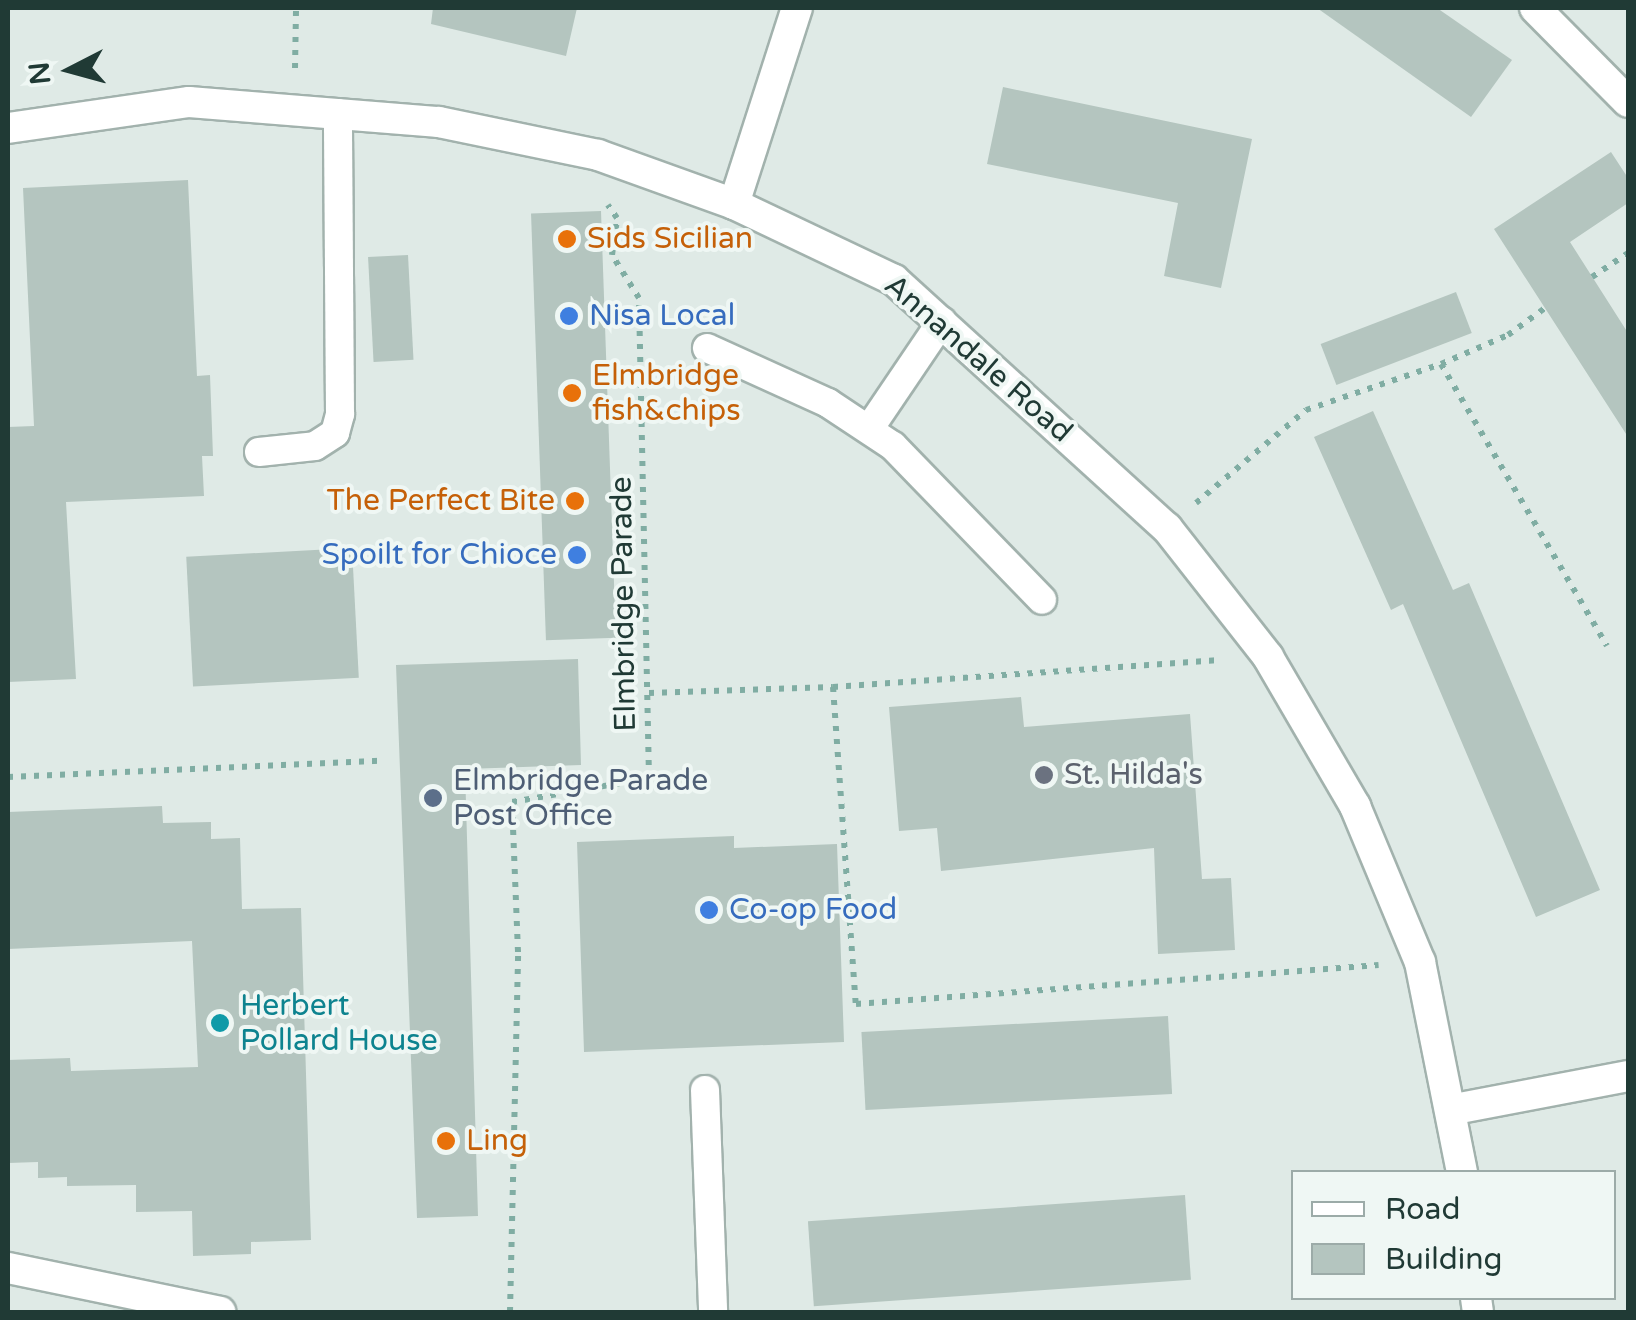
<!DOCTYPE html>
<html>
<head>
<meta charset="utf-8">
<style>
  body { margin:0 }
  #map { position:relative; width:1636px; height:1320px; overflow:hidden; background:#dfeae6; font-family:"Varela Round",sans-serif }
  div>[style] { position:absolute }
  [style*='--x'] { left:calc(var(--x)*1px); top:calc(var(--y)*1px); width:calc(var(--w)*1px); rotate:calc(var(--a)*1deg) }
  .building>* { inset:0; background:#b4c5bf; transform-origin:0 0 }
  .path>* { height:6px; margin-top:-3px; transform-origin:0; background:repeating-linear-gradient(90deg,#80ada3 0 5px,transparent 0 13px) }
  .roads { filter:drop-shadow(2px 0 #a2b2ad) drop-shadow(-2px 0 #a2b2ad) drop-shadow(0 2px #a2b2ad) drop-shadow(0 -2px #a2b2ad) }
  .lane>* { height:28px; margin:-14px; padding:0 14px; transform-origin:14px; border-radius:14px; background:#fff }
  .street>* { height:30px; margin:-15px; padding:0 15px; transform-origin:15px; border-radius:15px; background:#fff }
  .secondary>* { height:30px; margin:-15px; padding:0 15px; transform-origin:15px; border-radius:15px; background:#fff }
  .dots>* { width:28px; height:28px; translate:-50% -50%; box-sizing:border-box; border:5px solid #eff7f4; border-radius:50% }
  span { translate:-50% -50%; white-space:nowrap; text-align:center; line-height:1.15; -webkit-text-stroke:8px #eff7f4; paint-order:stroke }
  .food-label { font-size:30px; color:#c56008 }
  .left { translate:0 -50%; text-align:left }
  .right { translate:-100% -50%; text-align:right }
  .shop-label { font-size:30px; color:#366cbe }
  .street-label { font-size:30px; color:#203a35 }
  .worship-label { font-size:30px; color:#5b616d }
  .service-label { font-size:30px; color:#4e5e75 }
  .culture-label { font-size:30px; color:#0d838f }
  .frame { position:absolute; inset:0; border:10px solid #203a35; pointer-events:none }
  .legend { position:absolute; left:1291px; top:1170px; width:325px; height:130px; box-sizing:border-box; background:#eff7f4; border:2px solid #9caba8; margin:0; padding:12px 18px; list-style:none; font-size:30px; color:#203a35 }
  .legend li { display:flex; align-items:center; gap:20px; height:50px }
  .legend b { width:50px; border:2px solid #9caba8 }
  .north { position:absolute; left:20px; top:20px; width:100px; height:100px; -webkit-text-stroke:8px #eff7f4; paint-order:stroke; rotate:264deg; font-size:28px; font-weight:700; line-height:40px; text-align:center; color:#203a35 }
  .north::after { content:''; display:block; margin:auto; width:35px; height:45px; background:#203a35; clip-path:polygon(50% 0,100% 100%,50% 72%,0 100%) }
</style>
</head>
<body>
<div id="map">
  <div class="building">
    <i style="clip-path:polygon(433px 8px,577px 8px,566px 56px,431px 24px)"></i>
    <i style="clip-path:polygon(1317px 8px,1437px 8px,1512px 60px,1471px 117px)"></i>
    <i style="clip-path:polygon(1003px 87px,1252px 139px,1221px 288px,1164px 276px,1178px 203px,987px 164px)"></i>
    <i style="clip-path:polygon(1611px 152px,1628px 178px,1628px 203px,1570px 242px,1628px 333px,1628px 437px,1494px 229px)"></i>
    <i style="clip-path:polygon(188px 180px,197px 376px,210px 375px,213px 456px,202px 456px,204px 496px,66px 502px,76px 679px,8px 682px,8px 427px,34px 426px,23px 188px)"></i>
    <i style="left:601px;top:211px;width:427px;height:70px;rotate:88deg"></i>
    <i style="left:408px;top:255px;width:105px;height:40px;rotate:87deg"></i>
    <i style="left:1456px;top:292px;width:44px;height:145px;rotate:69deg"></i>
    <i style="clip-path:polygon(1373px 411px,1453px 590px,1469px 583px,1600px 890px,1536px 917px,1403px 604px,1391px 610px,1314px 437px)"></i>
    <i style="left:352px;top:548px;width:130px;height:166px;rotate:87deg"></i>
    <i style="clip-path:polygon(578px 659px,581px 765px,465px 769px,478px 1216px,417px 1218px,396px 665px)"></i>
    <i style="clip-path:polygon(1021px 697px,1024px 727px,1190px 714px,1202px 879px,1231px 878px,1235px 950px,1158px 954px,1154px 848px,941px 871px,937px 828px,899px 831px,889px 707px)"></i>
    <i style="clip-path:polygon(162px 806px,163px 823px,211px 822px,211px 839px,240px 838px,242px 909px,301px 908px,311px 1240px,251px 1242px,251px 1254px,193px 1256px,192px 1211px,136px 1212px,136px 1185px,67px 1186px,67px 1177px,38px 1178px,38px 1162px,8px 1163px,8px 1060px,70px 1058px,71px 1071px,198px 1067px,192px 941px,8px 949px,8px 812px)"></i>
    <i style="clip-path:polygon(734px 836px,734px 848px,837px 844px,844px 1042px,584px 1052px,577px 842px)"></i>
    <i style="left:1168px;top:1016px;width:78px;height:307px;rotate:87deg"></i>
    <i style="left:1185px;top:1195px;width:85px;height:378px;rotate:86deg"></i>
  </div>
  <div class="path">
    <i style="--x:295;--y:68;--w:60;--a:-89"></i>
    <i style="--x:1592;--y:277;--w:43;--a:-33.7"></i>
    <i style="--x:1441;--y:364;--w:73;--a:-23.4"></i>
    <i style="--x:1508;--y:335;--w:46;--a:-36.1"></i>
    <i style="--x:1196;--y:503;--w:144;--a:-40.2"></i>
    <i style="--x:1306;--y:410;--w:143;--a:-18.8"></i>
    <i style="--x:1441;--y:364;--w:327;--a:59.5"></i>
    <i style="--x:833;--y:687;--w:384;--a:-4"></i>
    <i style="--x:649;--y:693;--w:184;--a:-1.9"></i>
    <i style="--x:833;--y:687;--w:318;--a:85.9"></i>
    <i style="--x:856;--y:1004;--w:524;--a:-4.26"></i>
    <i style="--x:8;--y:777;--w:372;--a:-2.5"></i>
    <i style="--x:510;--y:1312;--w:360;--a:-88.7"></i>
    <i style="--x:518;--y:952;--w:150;--a:-92.3"></i>
    <i style="--x:512;--y:802;--w:139;--a:-9.9"></i>
    <i style="--x:649;--y:778;--w:480;--a:-91.2"></i>
    <i style="--x:639;--y:298;--w:51;--a:-122.1"></i>
    <i style="--x:612;--y:255;--w:37;--a:-82"></i>
    <i style="--x:617;--y:218;--w:16;--a:-125"></i>
  </div>
  <div class="roads">
    <div class="lane">
      <i style="--x:707;--y:348;--w:133;--a:24.4"></i>
      <i style="--x:828;--y:403;--w:78;--a:33.5"></i>
      <i style="--x:893;--y:446;--w:214;--a:45.9"></i>
      <i style="--x:869;--y:429;--w:130;--a:-55.9"></i>
      <i style="--x:259;--y:452;--w:56;--a:-6.1"></i>
      <i style="--x:315;--y:446;--w:24;--a:-33"></i>
      <i style="--x:335;--y:433;--w:20;--a:-75"></i>
      <i style="--x:340;--y:414;--w:301;--a:-90.4"></i>
      <i style="--x:705;--y:1090;--w:222;--a:87.9"></i>
    </div>
    <div class="street">
      <i style="--x:1535;--y:8;--w:132;--a:45.3"></i>
      <i style="--x:734;--y:204;--w:206;--a:-72.2"></i>
      <i style="--x:1455;--y:1109;--w:176;--a:-10.8"></i>
      <i style="--x:8;--y:1268;--w:217;--a:11.7"></i>
    </div>
    <div class="secondary">
      <i style="--x:8;--y:128;--w:183;--a:-8.2"></i>
      <i style="--x:189;--y:102;--w:251;--a:4.6"></i>
      <i style="--x:439;--y:122;--w:162;--a:11.7"></i>
      <i style="--x:598;--y:155;--w:145;--a:19.8"></i>
      <i style="--x:734;--y:204;--w:177;--a:25.4"></i>
      <i style="--x:894;--y:280;--w:369;--a:42.3"></i>
      <i style="--x:1167;--y:528;--w:164;--a:51.9"></i>
      <i style="--x:1268;--y:657;--w:173;--a:59.7"></i>
      <i style="--x:1355;--y:806;--w:169;--a:67.4"></i>
      <i style="--x:1420;--y:962;--w:214;--a:78.7"></i>
      <i style="--x:1476;--y:1298;--w:14;--a:82"></i>
    </div>
  </div>
  <div class="dots">
    <i style="left:567px;top:239px;background:#e8710a"></i>
    <i style="left:569px;top:316px;background:#3f7fe0"></i>
    <i style="left:572px;top:393px;background:#e8710a"></i>
    <i style="left:575px;top:501px;background:#e8710a"></i>
    <i style="left:577px;top:555px;background:#3f7fe0"></i>
    <i style="left:1044px;top:775px;background:#6b7280"></i>
    <i style="left:433px;top:798px;background:#5c6f8a"></i>
    <i style="left:709px;top:910px;background:#3f7fe0"></i>
    <i style="left:220px;top:1023px;background:#0f9aa8"></i>
    <i style="left:446px;top:1141px;background:#e8710a"></i>
  </div>
  <div class="food-label">
    <span class="left" style="left:587px;top:239px">Sids Sicilian</span>
    <span class="left" style="left:592px;top:393px">Elmbridge<br>fish&amp;chips</span>
    <span class="right" style="left:555px;top:501px">The Perfect Bite</span>
    <span class="left" style="left:466px;top:1141px">Ling</span>
  </div>
  <div class="shop-label">
    <span class="left" style="left:589px;top:316px">Nisa Local</span>
    <span class="right" style="left:557px;top:555px">Spoilt for Chioce</span>
    <span class="left" style="left:729px;top:910px">Co-op Food</span>
  </div>
  <div class="street-label">
    <span style="left:978px;top:359px;rotate:41deg">Annandale Road</span>
    <span style="left:624px;top:604px;rotate:-91deg">Elmbridge Parade</span>
  </div>
  <div class="worship-label">
    <span class="left" style="left:1064px;top:775px">St. Hilda's</span>
  </div>
  <div class="service-label">
    <span class="left" style="left:453px;top:798px">Elmbridge Parade<br>Post Office</span>
  </div>
  <div class="culture-label">
    <span class="left" style="left:240px;top:1023px">Herbert<br>Pollard House</span>
  </div>
  <div class="frame"></div>
  <ul class="legend">
  <li><b style="height:12px;background:#fff"></b>Road</li>
  <li><b style="height:28px;background:#b4c5bf"></b>Building</li>
  </ul>
  <div class="north">N</div>
</div>
</body>
</html>
